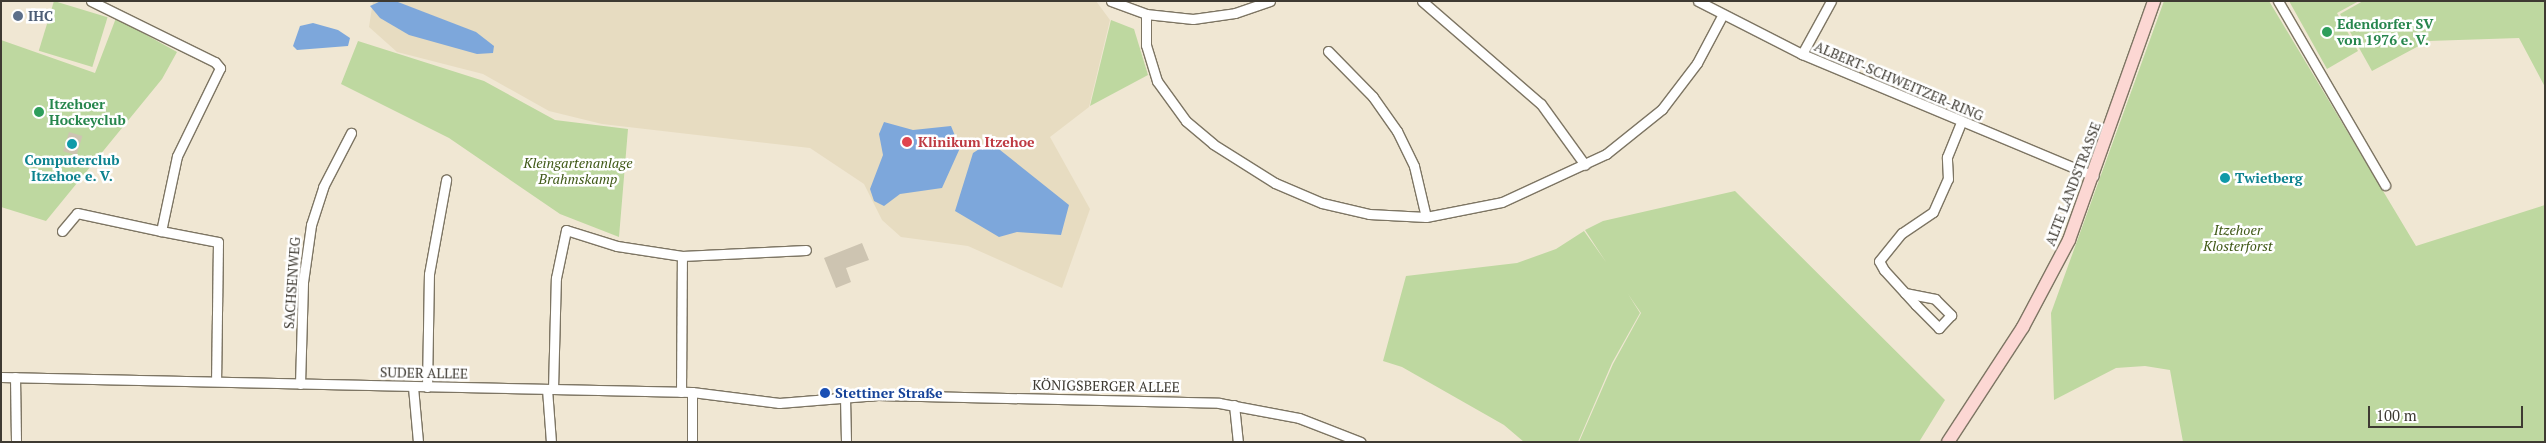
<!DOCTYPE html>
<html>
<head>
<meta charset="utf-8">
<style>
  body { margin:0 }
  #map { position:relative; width:2546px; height:443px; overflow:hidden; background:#f0e7d3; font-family:"PT Serif",serif }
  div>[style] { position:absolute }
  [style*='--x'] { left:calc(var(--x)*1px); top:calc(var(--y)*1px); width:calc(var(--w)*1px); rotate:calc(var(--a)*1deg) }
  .built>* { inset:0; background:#e7dcc1 }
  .green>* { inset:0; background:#bed8a0; transform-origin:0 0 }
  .water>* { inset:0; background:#7da7db }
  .building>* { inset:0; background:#cdc4b1; transform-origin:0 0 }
  .roads { filter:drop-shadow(1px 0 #7d7563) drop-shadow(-1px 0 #7d7563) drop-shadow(0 1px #7d7563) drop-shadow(0 -1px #7d7563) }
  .street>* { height:9px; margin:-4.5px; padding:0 4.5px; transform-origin:4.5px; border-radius:4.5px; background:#fff }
  .secondary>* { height:12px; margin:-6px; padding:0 6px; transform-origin:6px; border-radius:6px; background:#fcd7d3 }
  .dots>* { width:14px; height:14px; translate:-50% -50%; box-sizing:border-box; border:2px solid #fff; border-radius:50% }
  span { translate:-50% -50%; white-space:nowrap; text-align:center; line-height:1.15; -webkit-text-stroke:5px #fff; paint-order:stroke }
  .service-label { font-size:14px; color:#4e5e75; font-weight:700 }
  .left { translate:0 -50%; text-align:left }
  .leisure-label { font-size:14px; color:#27864d; font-weight:700 }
  .street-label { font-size:14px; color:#3e3a32 }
  .health-label { font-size:14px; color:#be3a42; font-weight:700 }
  .culture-label { font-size:14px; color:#0d838f; font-weight:700 }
  .park-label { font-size:14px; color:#405917; font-style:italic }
  .transit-label { font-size:14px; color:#164399; font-weight:700 }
  .frame { position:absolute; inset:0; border:2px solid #3e3a32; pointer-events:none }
  .scale { position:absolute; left:2368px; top:406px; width:155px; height:22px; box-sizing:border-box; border:2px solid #3e3a32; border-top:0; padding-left:6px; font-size:15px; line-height:18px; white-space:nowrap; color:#3e3a32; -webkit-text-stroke:4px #fff; paint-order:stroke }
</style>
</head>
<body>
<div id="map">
  <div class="built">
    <i style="clip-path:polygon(373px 1px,1096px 1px,1110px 20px,1089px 107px,1050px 137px,1090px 209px,1062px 288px,968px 246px,901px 237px,882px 220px,864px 184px,810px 148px,602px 124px,549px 111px,483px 74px,397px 52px,369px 27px)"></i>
  </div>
  <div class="green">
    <i style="left:54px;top:1px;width:56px;height:52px;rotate:17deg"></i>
    <i style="clip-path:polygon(2164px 1px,2269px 1px,2416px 246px,2545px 205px,2545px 442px,2183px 442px,2170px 370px,2145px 366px,2116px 368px,2054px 400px,2051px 313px)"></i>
    <i style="clip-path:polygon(2289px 1px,2359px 1px,2337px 13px,2358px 51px,2327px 69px)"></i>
    <i style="clip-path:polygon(2363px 1px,2545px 1px,2545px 87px,2519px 38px,2428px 41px,2372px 71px,2340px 14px)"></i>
    <i style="clip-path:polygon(116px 18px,177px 52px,162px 79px,46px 221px,1px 207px,1px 40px,95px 73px)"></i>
    <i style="clip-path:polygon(1111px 20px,1134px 29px,1148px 75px,1090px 106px)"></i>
    <i style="clip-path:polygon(358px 41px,484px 81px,555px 120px,628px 129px,619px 237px,560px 214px,449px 138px,341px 84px)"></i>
    <i style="clip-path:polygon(1735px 191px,1945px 400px,1919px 442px,1579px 442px,1613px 364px,1641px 313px,1628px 294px,1640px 313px,1612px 363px,1578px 442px,1524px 442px,1504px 425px,1402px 367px,1383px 361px,1406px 276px,1517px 263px,1556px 249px,1584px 231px,1606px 262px,1585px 230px,1603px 221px)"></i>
  </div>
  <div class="water">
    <i style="clip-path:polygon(381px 1px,398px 2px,476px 32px,494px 46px,493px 53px,477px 54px,409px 35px,380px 18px,370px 6px)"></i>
    <i style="clip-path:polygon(313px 23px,338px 30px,350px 38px,348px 46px,297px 50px,293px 46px,300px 26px)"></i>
    <i style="clip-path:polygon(884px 122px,913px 130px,951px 126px,960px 148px,942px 188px,900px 194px,884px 206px,874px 201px,870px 189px,883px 155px,879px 134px)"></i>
    <i style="clip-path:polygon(990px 142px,1069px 205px,1061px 235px,1017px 232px,999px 237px,955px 211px,973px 153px)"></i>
  </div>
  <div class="building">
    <i style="left:69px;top:132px;width:14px;height:20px;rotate:17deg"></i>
    <i style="clip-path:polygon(862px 243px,869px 260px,846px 268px,851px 282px,836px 288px,824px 258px)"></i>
  </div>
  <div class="roads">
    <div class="street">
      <i style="--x:91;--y:1;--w:138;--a:26.2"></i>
      <i style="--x:215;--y:62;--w:8;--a:50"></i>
      <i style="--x:220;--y:68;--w:98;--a:116"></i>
      <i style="--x:177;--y:156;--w:77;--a:102"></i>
      <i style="--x:161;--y:231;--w:58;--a:10.9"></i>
      <i style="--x:218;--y:242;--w:138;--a:90.8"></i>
      <i style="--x:1111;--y:1;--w:37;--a:20"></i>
      <i style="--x:1146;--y:14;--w:47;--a:6.1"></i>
      <i style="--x:1193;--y:19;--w:42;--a:-8.1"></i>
      <i style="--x:1235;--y:13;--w:37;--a:-19"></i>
      <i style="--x:1422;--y:1;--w:157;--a:40.9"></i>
      <i style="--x:1541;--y:104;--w:75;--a:54.2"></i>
      <i style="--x:1698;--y:1;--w:117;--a:27"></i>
      <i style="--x:1802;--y:54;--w:316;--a:22.7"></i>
      <i style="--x:2278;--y:1;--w:213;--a:59.8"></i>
      <i style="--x:1146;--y:14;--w:31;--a:90"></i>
      <i style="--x:1146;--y:45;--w:38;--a:73"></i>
      <i style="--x:1157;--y:81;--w:49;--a:54.1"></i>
      <i style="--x:1186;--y:121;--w:35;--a:40"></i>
      <i style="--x:1213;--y:144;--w:73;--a:32.2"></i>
      <i style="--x:1275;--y:183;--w:51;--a:23.1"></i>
      <i style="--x:1322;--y:203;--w:48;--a:13.2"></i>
      <i style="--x:1369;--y:214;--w:57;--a:3"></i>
      <i style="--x:1426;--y:217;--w:77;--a:-11.2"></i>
      <i style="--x:1502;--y:202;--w:115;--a:-24.8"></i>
      <i style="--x:1606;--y:154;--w:72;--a:-38.8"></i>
      <i style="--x:1662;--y:109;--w:58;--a:-52.7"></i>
      <i style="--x:1697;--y:63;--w:53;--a:-62"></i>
      <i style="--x:1328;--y:51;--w:64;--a:45.6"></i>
      <i style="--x:1373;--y:97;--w:42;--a:54.8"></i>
      <i style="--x:1397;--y:131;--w:39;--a:64"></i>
      <i style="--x:1414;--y:166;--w:52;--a:76.8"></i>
      <i style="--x:1802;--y:54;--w:60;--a:-61.3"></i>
      <i style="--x:62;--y:231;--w:23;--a:-50"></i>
      <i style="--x:77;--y:213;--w:86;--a:12.1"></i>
      <i style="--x:1905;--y:293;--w:31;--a:11"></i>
      <i style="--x:1935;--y:299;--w:23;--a:45"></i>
      <i style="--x:1951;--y:315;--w:18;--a:133"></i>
      <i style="--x:1939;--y:328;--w:33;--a:-135"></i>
      <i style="--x:1916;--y:305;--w:47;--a:-132.4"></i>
      <i style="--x:1884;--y:270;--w:10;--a:-119"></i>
      <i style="--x:1879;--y:261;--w:36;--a:-51"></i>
      <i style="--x:1902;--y:233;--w:37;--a:-34"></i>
      <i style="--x:1933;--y:212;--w:36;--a:-66"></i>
      <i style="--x:1948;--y:179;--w:22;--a:-93"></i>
      <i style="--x:1947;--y:157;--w:37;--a:-68"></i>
      <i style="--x:1;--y:377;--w:691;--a:1.24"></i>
      <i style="--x:692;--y:392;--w:88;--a:7.2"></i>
      <i style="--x:779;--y:403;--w:99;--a:-4.6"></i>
      <i style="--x:878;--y:395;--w:341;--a:1.3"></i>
      <i style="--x:1219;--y:403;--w:81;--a:10.6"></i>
      <i style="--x:1299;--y:418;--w:66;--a:21.2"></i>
      <i style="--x:15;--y:377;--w:65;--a:89.1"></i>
      <i style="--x:300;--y:384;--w:102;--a:-88.3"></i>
      <i style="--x:303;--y:282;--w:58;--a:-82"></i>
      <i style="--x:311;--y:225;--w:40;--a:-72"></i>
      <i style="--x:323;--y:187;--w:61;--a:-62.6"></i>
      <i style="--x:413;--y:387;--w:55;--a:84.8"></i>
      <i style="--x:427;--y:387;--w:113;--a:-89"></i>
      <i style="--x:429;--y:274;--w:96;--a:-79.7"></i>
      <i style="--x:547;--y:389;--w:53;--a:85.7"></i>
      <i style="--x:553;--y:389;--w:111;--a:-88.5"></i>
      <i style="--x:556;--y:278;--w:49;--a:-78.2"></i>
      <i style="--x:566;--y:230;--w:53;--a:17.4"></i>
      <i style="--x:617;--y:246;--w:66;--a:8.7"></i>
      <i style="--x:682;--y:256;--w:124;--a:-2.8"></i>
      <i style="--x:681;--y:392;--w:136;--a:-89.6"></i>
      <i style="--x:845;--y:397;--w:45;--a:88.7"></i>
      <i style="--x:1234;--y:405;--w:37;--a:84"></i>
      <i style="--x:692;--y:442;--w:50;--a:-90"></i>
    </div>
    <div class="secondary">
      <i style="--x:1948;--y:442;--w:137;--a:-56.9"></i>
      <i style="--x:2023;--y:327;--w:98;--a:-62.1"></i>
      <i style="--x:2069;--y:240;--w:254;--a:-70.4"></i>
    </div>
  </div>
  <div class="dots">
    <i style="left:18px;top:16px;background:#5c6f8a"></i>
    <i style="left:2327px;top:32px;background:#2e9e5b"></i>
    <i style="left:39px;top:112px;background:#2e9e5b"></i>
    <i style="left:907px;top:142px;background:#e0444e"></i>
    <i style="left:72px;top:144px;background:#0f9aa8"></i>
    <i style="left:2225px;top:178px;background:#0f9aa8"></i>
    <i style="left:825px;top:393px;background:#1a4fb4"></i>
  </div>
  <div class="service-label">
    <span class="left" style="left:28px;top:16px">IHC</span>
  </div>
  <div class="leisure-label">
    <span class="left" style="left:2337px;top:32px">Edendorfer SV<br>von 1976 e. V.</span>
    <span class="left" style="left:49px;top:112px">Itzehoer<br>Hockeyclub</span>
  </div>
  <div class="street-label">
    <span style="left:1899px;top:81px;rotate:23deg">ALBERT-SCHWEITZER-RING</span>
    <span style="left:2073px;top:184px;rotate:-69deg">ALTE LANDSTRASSE</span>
    <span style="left:292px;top:283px;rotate:-86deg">SACHSENWEG</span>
    <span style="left:424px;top:373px;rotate:1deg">SUDER ALLEE</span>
    <span style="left:1106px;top:386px;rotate:1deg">KÖNIGSBERGER ALLEE</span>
  </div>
  <div class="health-label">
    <span class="left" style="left:918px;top:142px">Klinikum Itzehoe</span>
  </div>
  <div class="culture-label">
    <span style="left:72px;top:168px">Computerclub<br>Itzehoe e. V.</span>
    <span class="left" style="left:2235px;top:178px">Twietberg</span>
  </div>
  <div class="park-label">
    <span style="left:578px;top:171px">Kleingartenanlage<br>Brahmskamp</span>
    <span style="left:2238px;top:238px">Itzehoer<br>Klosterforst</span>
  </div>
  <div class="transit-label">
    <span class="left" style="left:835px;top:393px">Stettiner Straße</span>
  </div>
  <div class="frame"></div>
  <div class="scale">100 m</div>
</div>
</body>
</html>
